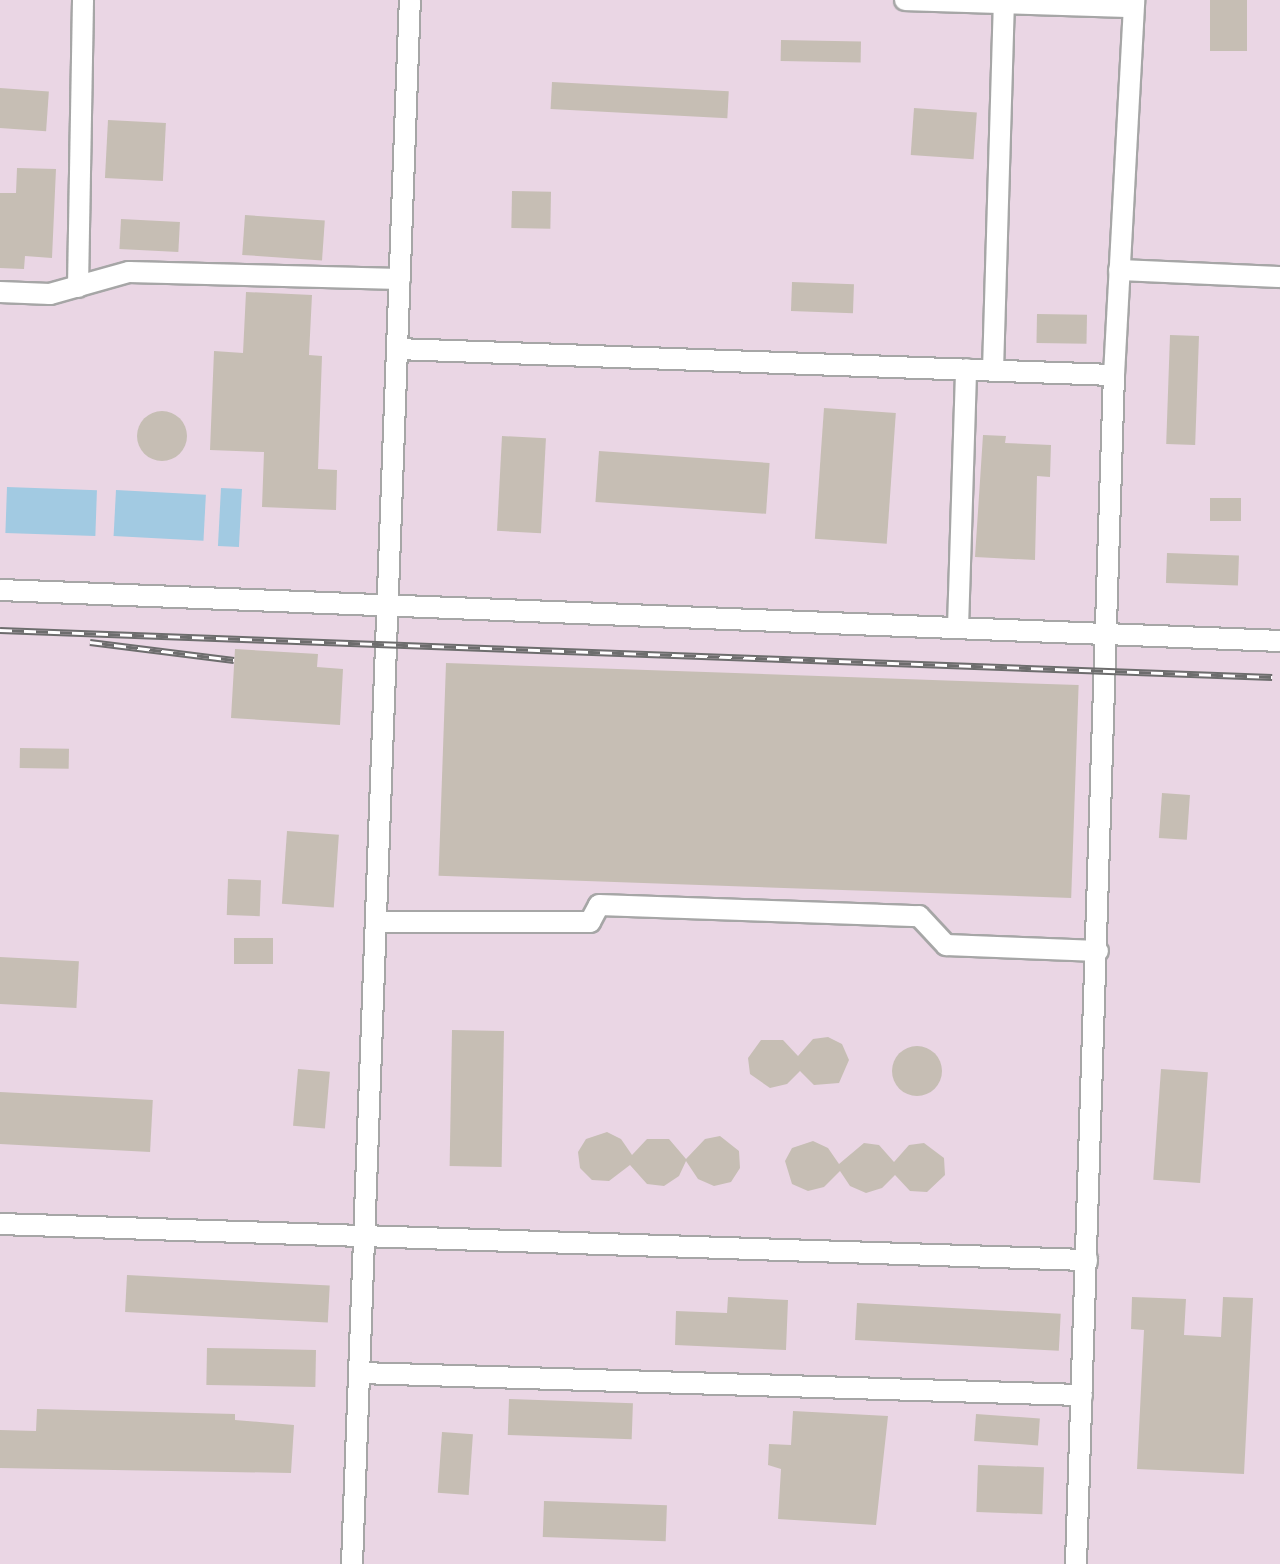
<!DOCTYPE html>
<html>
<head>
<meta charset="utf-8">
<style>
  body { margin:0 }
  #map { position:relative; width:1280px; height:1564px; overflow:hidden; background:#f1efe5; font-family:Mulish,sans-serif }
  div>[style] { position:absolute }
  [style*='--x'] { left:calc(var(--x)*1px); top:calc(var(--y)*1px); width:calc(var(--w)*1px); rotate:calc(var(--a)*1deg) }
  .industrial>* { inset:0; background:#ead6e4; transform-origin:0 0 }
  .water>* { inset:0; background:#a2cae2; transform-origin:0 0 }
  .building>* { inset:0; background:#c6beb4; transform-origin:0 0 }
  .round { border-radius:50% }
  .roads { filter:drop-shadow(2px 0 #a6a6a6) drop-shadow(-2px 0 #a6a6a6) drop-shadow(0 2px #a6a6a6) drop-shadow(0 -2px #a6a6a6) }
  .minor>* { height:20px; margin:-10px; padding:0 10px; transform-origin:10px; border-radius:10px; background:#fff }
  .rail>* { height:7px; margin-top:-3.5px; transform-origin:0; background:repeating-linear-gradient(90deg,#fff 0 12px,#6d6d6d 0 24px); box-sizing:border-box; border-block:2px solid #6d6d6d }
  span { translate:-50% -50%; white-space:nowrap; text-align:center; line-height:1.15; -webkit-text-stroke:6px #fff; paint-order:stroke }
</style>
</head>
<body>
<div id="map">
  <div class="industrial">
    <i style="left:0;top:0;width:1280px;height:1564px"></i>
  </div>
  <div class="water">
    <i style="left:7px;top:487px;width:90px;height:46px;rotate:2deg"></i>
    <i style="left:221px;top:488px;width:21px;height:58px;rotate:3deg"></i>
    <i style="left:116px;top:490px;width:90px;height:46px;rotate:3deg"></i>
  </div>
  <div class="building">
    <i style="left:1210px;top:0;width:37px;height:51px"></i>
    <i style="left:781px;top:40px;width:80px;height:21px;rotate:1deg"></i>
    <i style="left:552px;top:82px;width:177px;height:27px;rotate:3deg"></i>
    <i style="left:0;top:88px;width:49px;height:40px;rotate:4deg"></i>
    <i style="left:914px;top:108px;width:63px;height:47px;rotate:4deg"></i>
    <i style="left:108px;top:120px;width:58px;height:58px;rotate:3deg"></i>
    <i style="clip-path:polygon(17px 168px,56px 169px,52px 258px,25px 256px,24px 269px,0 268px,0 193px,16px 193px)"></i>
    <i style="left:512px;top:191px;width:39px;height:37px;rotate:1deg"></i>
    <i style="left:245px;top:215px;width:80px;height:40px;rotate:4deg"></i>
    <i style="left:121px;top:219px;width:59px;height:30px;rotate:3deg"></i>
    <i style="left:792px;top:282px;width:62px;height:29px;rotate:2deg"></i>
    <i style="clip-path:polygon(246px 292px,312px 295px,309px 355px,322px 356px,318px 469px,337px 470px,336px 510px,262px 507px,264px 452px,210px 450px,214px 351px,243px 353px)"></i>
    <i style="left:1037px;top:314px;width:50px;height:29px;rotate:1deg"></i>
    <i style="left:1170px;top:335px;width:29px;height:109px;rotate:2deg"></i>
    <i style="left:824px;top:408px;width:72px;height:131px;rotate:4deg"></i>
    <i class="round" style="left:137px;top:411px;width:50px;height:50px"></i>
    <i style="clip-path:polygon(983px 435px,1006px 436px,1005px 443px,1051px 445px,1050px 477px,1037px 476px,1035px 560px,975px 557px)"></i>
    <i style="left:502px;top:436px;width:44px;height:95px;rotate:3deg"></i>
    <i style="left:599px;top:451px;width:171px;height:51px;rotate:4deg"></i>
    <i style="left:1210px;top:498px;width:31px;height:23px"></i>
    <i style="left:1167px;top:553px;width:72px;height:30px;rotate:2deg"></i>
    <i style="clip-path:polygon(235px 649px,318px 654px,317px 667px,343px 669px,340px 725px,231px 718px)"></i>
    <i style="left:446px;top:663px;width:633px;height:213px;rotate:2deg"></i>
    <i style="left:20px;top:748px;width:49px;height:20px;rotate:1deg"></i>
    <i style="left:1162px;top:793px;width:28px;height:45px;rotate:4deg"></i>
    <i style="left:287px;top:831px;width:52px;height:73px;rotate:4deg"></i>
    <i style="left:228px;top:879px;width:33px;height:36px;rotate:2deg"></i>
    <i style="left:234px;top:938px;width:39px;height:26px"></i>
    <i style="left:0;top:957px;width:79px;height:47px;rotate:3deg"></i>
    <i style="left:452px;top:1030px;width:52px;height:136px;rotate:1deg"></i>
    <i style="clip-path:polygon(828px 1037px,842px 1044px,849px 1060px,839px 1083px,814px 1085px,800px 1071px,787px 1084px,770px 1088px,750px 1074px,748px 1058px,761px 1040px,783px 1040px,798px 1056px,813px 1039px)"></i>
    <i class="round" style="left:892px;top:1046px;width:50px;height:50px"></i>
    <i style="left:298px;top:1069px;width:32px;height:57px;rotate:5deg"></i>
    <i style="left:1161px;top:1069px;width:47px;height:111px;rotate:4deg"></i>
    <i style="left:0;top:1092px;width:153px;height:52px;rotate:3deg"></i>
    <i style="clip-path:polygon(607px 1132px,621px 1139px,632px 1155px,647px 1139px,669px 1139px,686px 1159px,705px 1139px,720px 1136px,739px 1151px,740px 1168px,731px 1182px,714px 1186px,698px 1179px,686px 1161px,679px 1176px,664px 1186px,647px 1184px,630px 1165px,609px 1181px,592px 1180px,580px 1168px,578px 1152px,586px 1139px)"></i>
    <i style="clip-path:polygon(813px 1141px,828px 1148px,839px 1164px,864px 1143px,879px 1145px,894px 1162px,909px 1145px,924px 1143px,944px 1158px,945px 1175px,927px 1192px,910px 1191px,895px 1175px,882px 1188px,866px 1193px,850px 1186px,840px 1171px,824px 1187px,808px 1191px,792px 1184px,785px 1161px,792px 1148px)"></i>
    <i style="left:127px;top:1275px;width:203px;height:37px;rotate:3deg"></i>
    <i style="clip-path:polygon(728px 1297px,788px 1300px,786px 1350px,675px 1345px,676px 1311px,727px 1313px)"></i>
    <i style="clip-path:polygon(1132px 1297px,1186px 1299px,1184px 1335px,1221px 1337px,1223px 1297px,1253px 1298px,1244px 1474px,1137px 1469px,1144px 1330px,1131px 1329px)"></i>
    <i style="left:857px;top:1303px;width:204px;height:37px;rotate:3deg"></i>
    <i style="left:207px;top:1348px;width:109px;height:37px;rotate:1deg"></i>
    <i style="left:509px;top:1399px;width:124px;height:36px;rotate:2deg"></i>
    <i style="clip-path:polygon(37px 1409px,235px 1414px,235px 1420px,294px 1425px,291px 1473px,0 1468px,0 1430px,36px 1431px)"></i>
    <i style="clip-path:polygon(793px 1411px,888px 1416px,876px 1525px,778px 1519px,781px 1469px,768px 1465px,769px 1444px,791px 1445px)"></i>
    <i style="left:976px;top:1414px;width:64px;height:27px;rotate:4deg"></i>
    <i style="left:442px;top:1432px;width:31px;height:61px;rotate:4deg"></i>
    <i style="left:978px;top:1465px;width:66px;height:47px;rotate:2deg"></i>
    <i style="left:544px;top:1501px;width:123px;height:36px;rotate:2deg"></i>
  </div>
  <div class="roads">
    <div class="minor">
      <i style="--x:905;--y:0;--w:228;--a:1.8"></i>
      <i style="--x:1119;--y:270;--w:161;--a:2.5"></i>
      <i style="--x:78;--y:287;--w:287;--a:-89"></i>
      <i style="--x:0;--y:292;--w:50;--a:2.3"></i>
      <i style="--x:50;--y:294;--w:82;--a:-15.6"></i>
      <i style="--x:129;--y:272;--w:271;--a:1.5"></i>
      <i style="--x:397;--y:349;--w:717;--a:2.08"></i>
      <i style="--x:993;--y:370;--w:367;--a:-88.3"></i>
      <i style="--x:0;--y:590;--w:1281;--a:2.28"></i>
      <i style="--x:958;--y:627;--w:258;--a:-88.2"></i>
      <i style="--x:377;--y:922;--w:213;--a:0"></i>
      <i style="--x:590;--y:922;--w:19;--a:-62"></i>
      <i style="--x:599;--y:905;--w:320;--a:2"></i>
      <i style="--x:919;--y:916;--w:40;--a:47"></i>
      <i style="--x:946;--y:945;--w:152;--a:2.3"></i>
      <i style="--x:0;--y:1224;--w:1088;--a:1.9"></i>
      <i style="--x:360;--y:1373;--w:722;--a:1.75"></i>
      <i style="--x:352;--y:1564;--w:1565;--a:-87.88"></i>
      <i style="--x:1076;--y:1564;--w:1190;--a:-88.17"></i>
      <i style="--x:1114;--y:375;--w:376;--a:-86.9"></i>
    </div>
  </div>
  <div class="rail">
    <i style="--x:0;--y:630;--w:1273;--a:2.12"></i>
    <i style="--x:90;--y:642;--w:145;--a:7.1"></i>
  </div>
</div>
</body>
</html>
